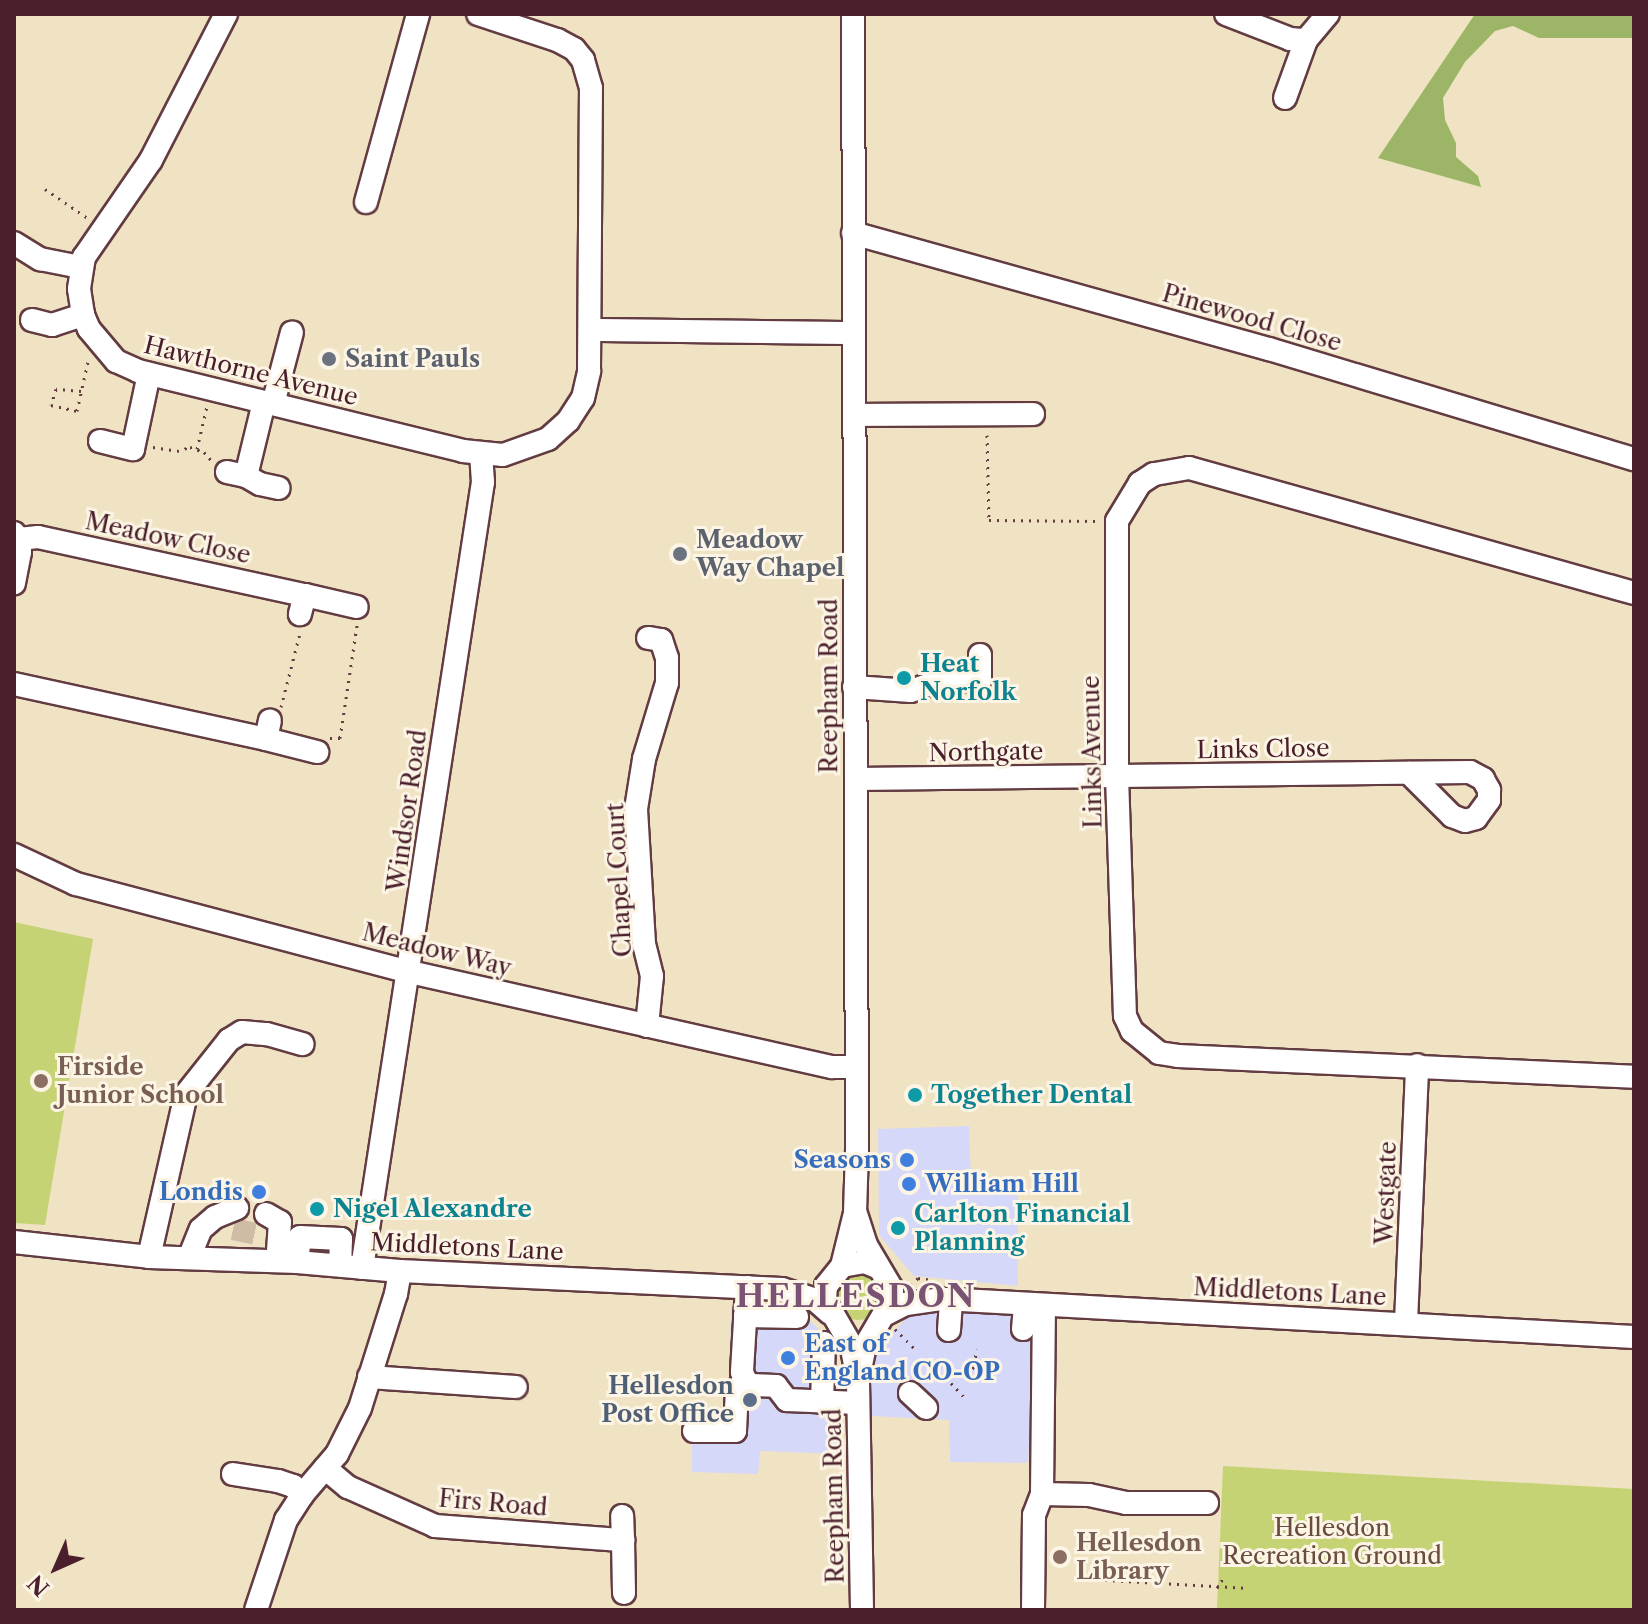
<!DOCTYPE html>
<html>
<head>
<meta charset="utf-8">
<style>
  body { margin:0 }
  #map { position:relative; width:1648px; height:1624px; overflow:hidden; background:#f0e3c4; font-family:"Libre Caslon Text",serif }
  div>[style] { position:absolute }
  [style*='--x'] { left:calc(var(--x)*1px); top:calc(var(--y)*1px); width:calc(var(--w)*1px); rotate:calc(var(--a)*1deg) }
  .built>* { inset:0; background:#d6d8f9 }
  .green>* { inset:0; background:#c6d375 }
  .round { border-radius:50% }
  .forest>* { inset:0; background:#9cb566 }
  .minor-tunnel>* { height:22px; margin-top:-11px; transform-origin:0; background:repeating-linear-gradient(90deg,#cfbca5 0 22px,transparent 0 33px) }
  .path>* { height:3px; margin-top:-1.5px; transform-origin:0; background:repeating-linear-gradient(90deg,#633c42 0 2px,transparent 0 8px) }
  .roads { filter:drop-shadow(2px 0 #633c42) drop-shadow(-2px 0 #633c42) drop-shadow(0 2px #633c42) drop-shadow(0 -2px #633c42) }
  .minor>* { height:22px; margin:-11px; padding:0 11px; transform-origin:11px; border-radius:11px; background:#fff }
  .dots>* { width:22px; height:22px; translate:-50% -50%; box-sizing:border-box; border:4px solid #fcf5e5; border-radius:50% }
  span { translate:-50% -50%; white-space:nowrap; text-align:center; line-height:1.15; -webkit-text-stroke:6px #fcf5e5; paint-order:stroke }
  .street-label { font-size:24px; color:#4a1f2b }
  .worship-label { font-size:24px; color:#5b616d; font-weight:700 }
  .left { translate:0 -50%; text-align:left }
  .culture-label { font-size:24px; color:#0d838f; font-weight:700 }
  .education-label { font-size:24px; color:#785e54; font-weight:700 }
  .shop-label { font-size:24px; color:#366cbe; font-weight:700 }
  .right { translate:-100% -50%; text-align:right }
  .service-label { font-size:24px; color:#4e5e75; font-weight:700 }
  .park-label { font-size:24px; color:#694c3e }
  .district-label { font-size:32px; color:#795274; font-weight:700; letter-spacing:2px }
  .frame { position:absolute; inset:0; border:16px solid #4a1f2b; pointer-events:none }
  .north { position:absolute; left:16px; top:1528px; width:80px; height:80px; -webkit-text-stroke:6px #fcf5e5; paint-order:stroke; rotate:225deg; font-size:22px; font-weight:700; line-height:32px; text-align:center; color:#4a1f2b }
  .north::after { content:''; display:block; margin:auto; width:28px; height:36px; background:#4a1f2b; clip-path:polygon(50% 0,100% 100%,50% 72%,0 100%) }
</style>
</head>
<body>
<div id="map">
  <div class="built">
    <i style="clip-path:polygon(969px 1126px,971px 1181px,1018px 1182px,1018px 1286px,914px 1276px,879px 1235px,878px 1129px)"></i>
    <i style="clip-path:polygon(731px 1307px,798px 1309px,837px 1347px,837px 1454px,760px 1451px,758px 1474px,692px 1472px,692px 1409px,729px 1412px)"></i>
    <i style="clip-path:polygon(916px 1309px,1038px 1312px,1028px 1463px,950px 1462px,949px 1420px,871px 1416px,869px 1381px,876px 1349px)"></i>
  </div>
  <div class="green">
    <i style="clip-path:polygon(14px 922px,93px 939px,45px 1225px,14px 1223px)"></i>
    <i class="round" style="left:834px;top:1272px;width:48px;height:48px"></i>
    <i style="clip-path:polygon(1223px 1466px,1634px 1489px,1634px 1610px,1217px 1610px)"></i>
  </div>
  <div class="forest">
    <i style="clip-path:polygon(1475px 14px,1634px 14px,1634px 38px,1539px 38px,1513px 26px,1495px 31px,1465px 62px,1443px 98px,1445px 120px,1456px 143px,1456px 157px,1478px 176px,1481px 187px,1378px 158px)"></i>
  </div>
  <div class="minor-tunnel">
    <i style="--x:233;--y:1229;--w:30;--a:12"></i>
  </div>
  <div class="path">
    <i style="--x:45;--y:189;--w:53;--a:34.3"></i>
    <i style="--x:81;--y:391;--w:25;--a:-175"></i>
    <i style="--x:56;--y:389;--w:17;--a:107"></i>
    <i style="--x:51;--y:405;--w:27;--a:13"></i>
    <i style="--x:77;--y:411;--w:55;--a:-77.5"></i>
    <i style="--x:320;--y:398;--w:16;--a:-79"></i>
    <i style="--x:987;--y:435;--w:85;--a:88.7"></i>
    <i style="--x:989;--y:520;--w:111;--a:0.5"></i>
    <i style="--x:153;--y:447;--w:24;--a:9"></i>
    <i style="--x:177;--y:451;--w:14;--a:-17"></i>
    <i style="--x:190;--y:447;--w:15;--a:20"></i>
    <i style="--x:204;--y:452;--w:11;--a:49"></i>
    <i style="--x:197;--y:449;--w:44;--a:-76.9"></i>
    <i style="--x:281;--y:707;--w:76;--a:-75.6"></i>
    <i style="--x:330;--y:738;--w:10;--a:0"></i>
    <i style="--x:340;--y:738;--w:114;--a:-81.4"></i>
    <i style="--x:911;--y:1285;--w:10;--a:-45"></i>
    <i style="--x:918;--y:1278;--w:15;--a:8"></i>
    <i style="--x:895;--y:1329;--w:30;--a:45"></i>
    <i style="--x:898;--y:1360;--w:9;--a:49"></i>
    <i style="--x:878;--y:1371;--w:16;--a:11"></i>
    <i style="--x:968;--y:1375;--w:12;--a:-55"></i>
    <i style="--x:975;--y:1365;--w:16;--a:-86"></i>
    <i style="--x:951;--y:1383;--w:23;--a:47"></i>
    <i style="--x:1089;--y:1579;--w:160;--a:3.2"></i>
    <i style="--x:1217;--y:1588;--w:13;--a:-58"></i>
  </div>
  <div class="roads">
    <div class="minor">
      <i style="--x:226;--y:14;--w:164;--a:117.2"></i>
      <i style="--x:151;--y:160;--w:118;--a:124.6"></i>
      <i style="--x:84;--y:257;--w:32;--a:99"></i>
      <i style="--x:79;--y:289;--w:26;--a:81"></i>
      <i style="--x:83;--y:315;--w:15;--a:67"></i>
      <i style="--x:89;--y:329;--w:42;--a:49.8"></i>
      <i style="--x:116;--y:361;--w:24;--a:24"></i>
      <i style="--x:138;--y:371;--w:335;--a:13.8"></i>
      <i style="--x:463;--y:451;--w:40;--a:5.7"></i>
      <i style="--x:503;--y:455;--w:48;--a:-19.6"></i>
      <i style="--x:548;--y:439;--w:27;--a:-42"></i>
      <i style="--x:568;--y:421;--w:27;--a:-57"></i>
      <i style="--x:583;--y:398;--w:28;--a:-77"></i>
      <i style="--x:589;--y:371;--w:283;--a:-89.6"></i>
      <i style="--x:591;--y:88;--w:29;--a:-106"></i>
      <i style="--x:583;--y:60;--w:14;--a:-129"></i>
      <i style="--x:574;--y:49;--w:19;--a:-152"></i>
      <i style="--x:557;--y:40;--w:83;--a:-161.8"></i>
      <i style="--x:1226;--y:14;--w:69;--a:21.3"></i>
      <i style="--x:1290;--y:39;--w:16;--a:4"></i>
      <i style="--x:1285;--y:98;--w:62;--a:-70.1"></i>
      <i style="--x:1306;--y:40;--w:34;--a:-50"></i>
      <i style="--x:366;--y:202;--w:195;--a:-74.5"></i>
      <i style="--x:853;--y:233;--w:432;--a:15.6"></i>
      <i style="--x:1269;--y:349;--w:381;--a:16.8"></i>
      <i style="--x:14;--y:243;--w:31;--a:32"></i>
      <i style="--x:40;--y:259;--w:41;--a:11.3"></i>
      <i style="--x:32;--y:320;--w:21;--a:14"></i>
      <i style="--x:52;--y:325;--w:33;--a:-18"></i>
      <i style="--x:591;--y:330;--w:263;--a:0.7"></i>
      <i style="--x:273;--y:404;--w:74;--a:-75.2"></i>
      <i style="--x:855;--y:415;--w:178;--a:-0.3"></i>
      <i style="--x:100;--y:441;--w:34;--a:14"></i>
      <i style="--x:133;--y:449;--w:77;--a:-78"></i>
      <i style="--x:227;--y:472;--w:19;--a:12"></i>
      <i style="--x:246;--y:476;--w:76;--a:-76.3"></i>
      <i style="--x:246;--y:476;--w:16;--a:30"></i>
      <i style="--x:260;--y:484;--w:19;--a:12"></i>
      <i style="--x:14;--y:533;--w:8;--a:50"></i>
      <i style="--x:19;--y:539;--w:13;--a:86"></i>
      <i style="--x:20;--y:552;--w:32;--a:101"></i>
      <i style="--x:19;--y:539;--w:19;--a:-6"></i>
      <i style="--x:38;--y:537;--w:273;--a:12.3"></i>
      <i style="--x:305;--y:595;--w:20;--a:105"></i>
      <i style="--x:1634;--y:593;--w:462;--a:-164.3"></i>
      <i style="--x:1189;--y:468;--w:36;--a:170"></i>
      <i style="--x:1154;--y:474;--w:17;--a:147"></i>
      <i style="--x:1140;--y:483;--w:44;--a:121.2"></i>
      <i style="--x:1117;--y:521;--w:255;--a:90"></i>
      <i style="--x:1117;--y:776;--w:240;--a:88.1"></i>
      <i style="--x:1125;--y:1016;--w:17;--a:65"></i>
      <i style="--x:1132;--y:1031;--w:35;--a:39"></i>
      <i style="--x:1159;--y:1053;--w:19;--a:9"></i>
      <i style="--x:1178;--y:1056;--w:456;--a:2.6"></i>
      <i style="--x:305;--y:595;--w:53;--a:13"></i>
      <i style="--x:14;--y:684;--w:258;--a:12.3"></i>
      <i style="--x:266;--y:739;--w:19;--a:-78"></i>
      <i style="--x:854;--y:687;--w:57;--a:4"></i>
      <i style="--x:911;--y:691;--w:30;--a:-20"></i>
      <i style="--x:939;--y:681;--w:41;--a:-1.4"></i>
      <i style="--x:980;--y:680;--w:25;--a:-90"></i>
      <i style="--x:266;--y:739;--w:53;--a:14.3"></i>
      <i style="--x:856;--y:779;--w:614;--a:-0.65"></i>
      <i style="--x:1470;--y:772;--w:15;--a:28"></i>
      <i style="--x:1483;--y:779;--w:13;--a:61"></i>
      <i style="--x:1489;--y:790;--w:10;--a:90"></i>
      <i style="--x:1489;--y:800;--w:22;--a:126"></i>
      <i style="--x:1476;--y:818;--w:11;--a:165"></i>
      <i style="--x:1465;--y:821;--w:14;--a:-159"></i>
      <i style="--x:1452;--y:816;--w:61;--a:-135"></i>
      <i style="--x:14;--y:855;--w:68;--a:25.1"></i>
      <i style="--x:76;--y:884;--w:345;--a:14.8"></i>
      <i style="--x:410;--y:972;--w:433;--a:12.7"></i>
      <i style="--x:832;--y:1067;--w:23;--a:0"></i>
      <i style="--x:647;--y:1026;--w:50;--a:-84.3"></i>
      <i style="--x:652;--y:976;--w:33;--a:-104"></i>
      <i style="--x:644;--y:944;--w:135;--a:-93.4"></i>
      <i style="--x:636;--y:809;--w:51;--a:-80.9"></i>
      <i style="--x:644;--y:759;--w:79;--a:-73.2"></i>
      <i style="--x:667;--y:683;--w:25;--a:-90"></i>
      <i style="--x:667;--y:658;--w:19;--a:-108"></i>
      <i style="--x:661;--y:640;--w:13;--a:-171"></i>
      <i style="--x:266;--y:1214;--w:16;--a:30"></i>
      <i style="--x:280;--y:1222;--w:39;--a:94"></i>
      <i style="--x:856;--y:1214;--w:33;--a:72"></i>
      <i style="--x:866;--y:1245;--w:51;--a:59.4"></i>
      <i style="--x:892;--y:1289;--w:11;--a:90"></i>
      <i style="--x:892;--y:1300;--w:53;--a:120.4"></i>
      <i style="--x:865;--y:1346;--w:25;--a:102"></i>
      <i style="--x:14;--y:1242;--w:136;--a:6.3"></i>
      <i style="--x:149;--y:1257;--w:148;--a:1.9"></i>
      <i style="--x:297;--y:1262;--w:103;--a:5"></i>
      <i style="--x:400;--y:1271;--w:382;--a:2.7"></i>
      <i style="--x:782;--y:1289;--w:35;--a:18"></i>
      <i style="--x:815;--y:1300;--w:20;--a:41"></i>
      <i style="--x:149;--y:1257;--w:167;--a:-77.2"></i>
      <i style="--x:186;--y:1094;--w:69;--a:-51.5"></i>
      <i style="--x:229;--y:1040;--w:15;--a:-32"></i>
      <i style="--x:242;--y:1032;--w:25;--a:5"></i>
      <i style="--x:267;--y:1034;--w:37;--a:16"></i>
      <i style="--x:189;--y:1258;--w:31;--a:-68"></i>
      <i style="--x:201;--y:1229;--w:18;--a:-41"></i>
      <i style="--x:215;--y:1217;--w:24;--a:-22"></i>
      <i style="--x:297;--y:1262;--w:25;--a:-83"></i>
      <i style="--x:300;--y:1237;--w:41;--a:2.8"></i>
      <i style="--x:341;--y:1239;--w:26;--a:92"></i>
      <i style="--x:842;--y:1266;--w:55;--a:-76.2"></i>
      <i style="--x:855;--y:1213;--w:63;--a:-88.2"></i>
      <i style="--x:857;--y:1150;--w:1136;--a:-90.2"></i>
      <i style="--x:362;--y:1268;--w:795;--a:-81.25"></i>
      <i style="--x:483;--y:482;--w:27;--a:-94"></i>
      <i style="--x:747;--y:1287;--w:85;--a:93.4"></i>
      <i style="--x:742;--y:1372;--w:9;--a:69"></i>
      <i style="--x:745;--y:1380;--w:8;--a:40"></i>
      <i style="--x:751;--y:1385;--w:25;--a:2"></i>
      <i style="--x:776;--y:1386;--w:18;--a:52"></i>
      <i style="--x:787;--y:1400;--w:71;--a:2.4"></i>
      <i style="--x:886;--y:1314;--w:22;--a:-27"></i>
      <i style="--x:906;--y:1304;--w:37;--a:-8"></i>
      <i style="--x:943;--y:1299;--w:692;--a:3.15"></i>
      <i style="--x:745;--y:1316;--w:52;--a:1.1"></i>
      <i style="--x:1406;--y:1322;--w:257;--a:-87.5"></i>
      <i style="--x:1023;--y:1329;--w:24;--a:-85"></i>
      <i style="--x:949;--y:1330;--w:30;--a:-86"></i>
      <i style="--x:369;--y:1377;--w:147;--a:3.9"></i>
      <i style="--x:910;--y:1393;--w:22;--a:43"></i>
      <i style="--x:822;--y:1402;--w:59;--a:-88.1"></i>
      <i style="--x:694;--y:1431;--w:41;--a:0"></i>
      <i style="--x:735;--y:1431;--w:42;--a:-87.3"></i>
      <i style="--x:737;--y:1389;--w:12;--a:-48"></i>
      <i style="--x:325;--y:1468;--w:30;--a:40"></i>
      <i style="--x:348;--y:1487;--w:95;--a:24.1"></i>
      <i style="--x:435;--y:1526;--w:189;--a:4.3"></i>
      <i style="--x:623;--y:1540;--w:24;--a:-92"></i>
      <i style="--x:233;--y:1474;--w:46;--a:8.8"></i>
      <i style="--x:278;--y:1481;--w:16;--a:18"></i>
      <i style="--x:293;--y:1486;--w:13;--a:45"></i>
      <i style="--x:1042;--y:1494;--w:47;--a:1.2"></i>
      <i style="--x:1089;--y:1495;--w:38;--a:12"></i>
      <i style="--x:1126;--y:1503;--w:81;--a:0"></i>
      <i style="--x:623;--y:1540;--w:53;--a:88.9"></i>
      <i style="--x:256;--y:1610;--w:95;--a:-71.6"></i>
      <i style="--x:286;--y:1520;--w:30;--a:-57"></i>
      <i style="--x:302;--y:1495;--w:54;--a:-49.5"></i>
      <i style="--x:337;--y:1454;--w:51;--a:-63.4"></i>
      <i style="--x:360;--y:1408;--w:120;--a:-72.5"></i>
      <i style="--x:396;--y:1294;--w:23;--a:-80"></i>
      <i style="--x:862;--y:1610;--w:230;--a:-91"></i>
      <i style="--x:858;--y:1380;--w:36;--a:-101"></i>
      <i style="--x:851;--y:1345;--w:52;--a:-120"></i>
      <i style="--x:825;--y:1300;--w:14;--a:-86"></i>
      <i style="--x:826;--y:1286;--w:26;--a:-51"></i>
      <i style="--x:842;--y:1266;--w:23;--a:-10"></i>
      <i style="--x:865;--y:1262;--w:15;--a:23"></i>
      <i style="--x:1033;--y:1610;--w:95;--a:-89.4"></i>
      <i style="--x:1034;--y:1515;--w:22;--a:-69"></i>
      <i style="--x:1042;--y:1494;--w:189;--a:-89.4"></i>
    </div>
  </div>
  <div class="dots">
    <i style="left:329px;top:359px;background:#6b7280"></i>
    <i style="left:680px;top:554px;background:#6b7280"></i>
    <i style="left:904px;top:678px;background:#0f9aa8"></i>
    <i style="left:41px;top:1081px;background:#8d6e63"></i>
    <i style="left:915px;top:1095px;background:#0f9aa8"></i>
    <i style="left:907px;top:1160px;background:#3f7fe0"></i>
    <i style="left:909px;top:1184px;background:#3f7fe0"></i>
    <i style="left:259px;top:1192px;background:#3f7fe0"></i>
    <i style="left:317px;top:1209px;background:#0f9aa8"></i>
    <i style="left:898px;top:1228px;background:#0f9aa8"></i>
    <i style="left:788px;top:1358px;background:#3f7fe0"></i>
    <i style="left:750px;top:1400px;background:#5c6f8a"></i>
    <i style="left:1060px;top:1557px;background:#8d6e63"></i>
  </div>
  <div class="street-label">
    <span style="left:1252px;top:318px;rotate:16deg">Pinewood Close</span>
    <span style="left:251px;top:371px;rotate:14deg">Hawthorne Avenue</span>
    <span style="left:168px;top:538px;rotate:12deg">Meadow Close</span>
    <span style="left:829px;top:686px;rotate:-90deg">Reepham Road</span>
    <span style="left:1263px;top:749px;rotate:-1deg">Links Close</span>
    <span style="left:986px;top:752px;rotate:-1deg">Northgate</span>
    <span style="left:1092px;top:752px;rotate:-91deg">Links Avenue</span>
    <span style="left:407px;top:811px;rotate:-82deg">Windsor Road</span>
    <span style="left:619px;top:880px;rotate:-93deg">Chapel Court</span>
    <span style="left:437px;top:950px;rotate:14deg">Meadow Way</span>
    <span style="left:1386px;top:1193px;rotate:-88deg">Westgate</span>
    <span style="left:467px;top:1247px;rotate:3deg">Middletons Lane</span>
    <span style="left:1290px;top:1292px;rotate:3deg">Middletons Lane</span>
    <span style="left:834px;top:1496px;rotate:-91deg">Reepham Road</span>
    <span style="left:493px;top:1503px;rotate:5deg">Firs Road</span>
  </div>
  <div class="worship-label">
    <span class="left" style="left:345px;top:359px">Saint Pauls</span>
    <span class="left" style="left:696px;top:554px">Meadow<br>Way Chapel</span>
  </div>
  <div class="culture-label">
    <span class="left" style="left:920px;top:678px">Heat<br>Norfolk</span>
    <span class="left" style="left:931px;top:1095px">Together Dental</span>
    <span class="left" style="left:333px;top:1209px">Nigel Alexandre</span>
    <span class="left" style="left:914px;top:1228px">Carlton Financial<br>Planning</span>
  </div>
  <div class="education-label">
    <span class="left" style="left:57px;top:1081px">Firside<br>Junior School</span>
    <span class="left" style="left:1076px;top:1557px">Hellesdon<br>Library</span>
  </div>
  <div class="shop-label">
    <span class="right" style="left:891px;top:1160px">Seasons</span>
    <span class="left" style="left:925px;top:1184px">William Hill</span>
    <span class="right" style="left:243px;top:1192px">Londis</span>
    <span class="left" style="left:804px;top:1358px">East of<br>England CO-OP</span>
  </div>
  <div class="service-label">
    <span class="right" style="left:734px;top:1400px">Hellesdon<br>Post Office</span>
  </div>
  <div class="park-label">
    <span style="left:1332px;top:1542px">Hellesdon<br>Recreation Ground</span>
  </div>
  <div class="district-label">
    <span style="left:856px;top:1296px">HELLESDON</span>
  </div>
  <div class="frame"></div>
  <div class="north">N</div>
</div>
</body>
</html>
